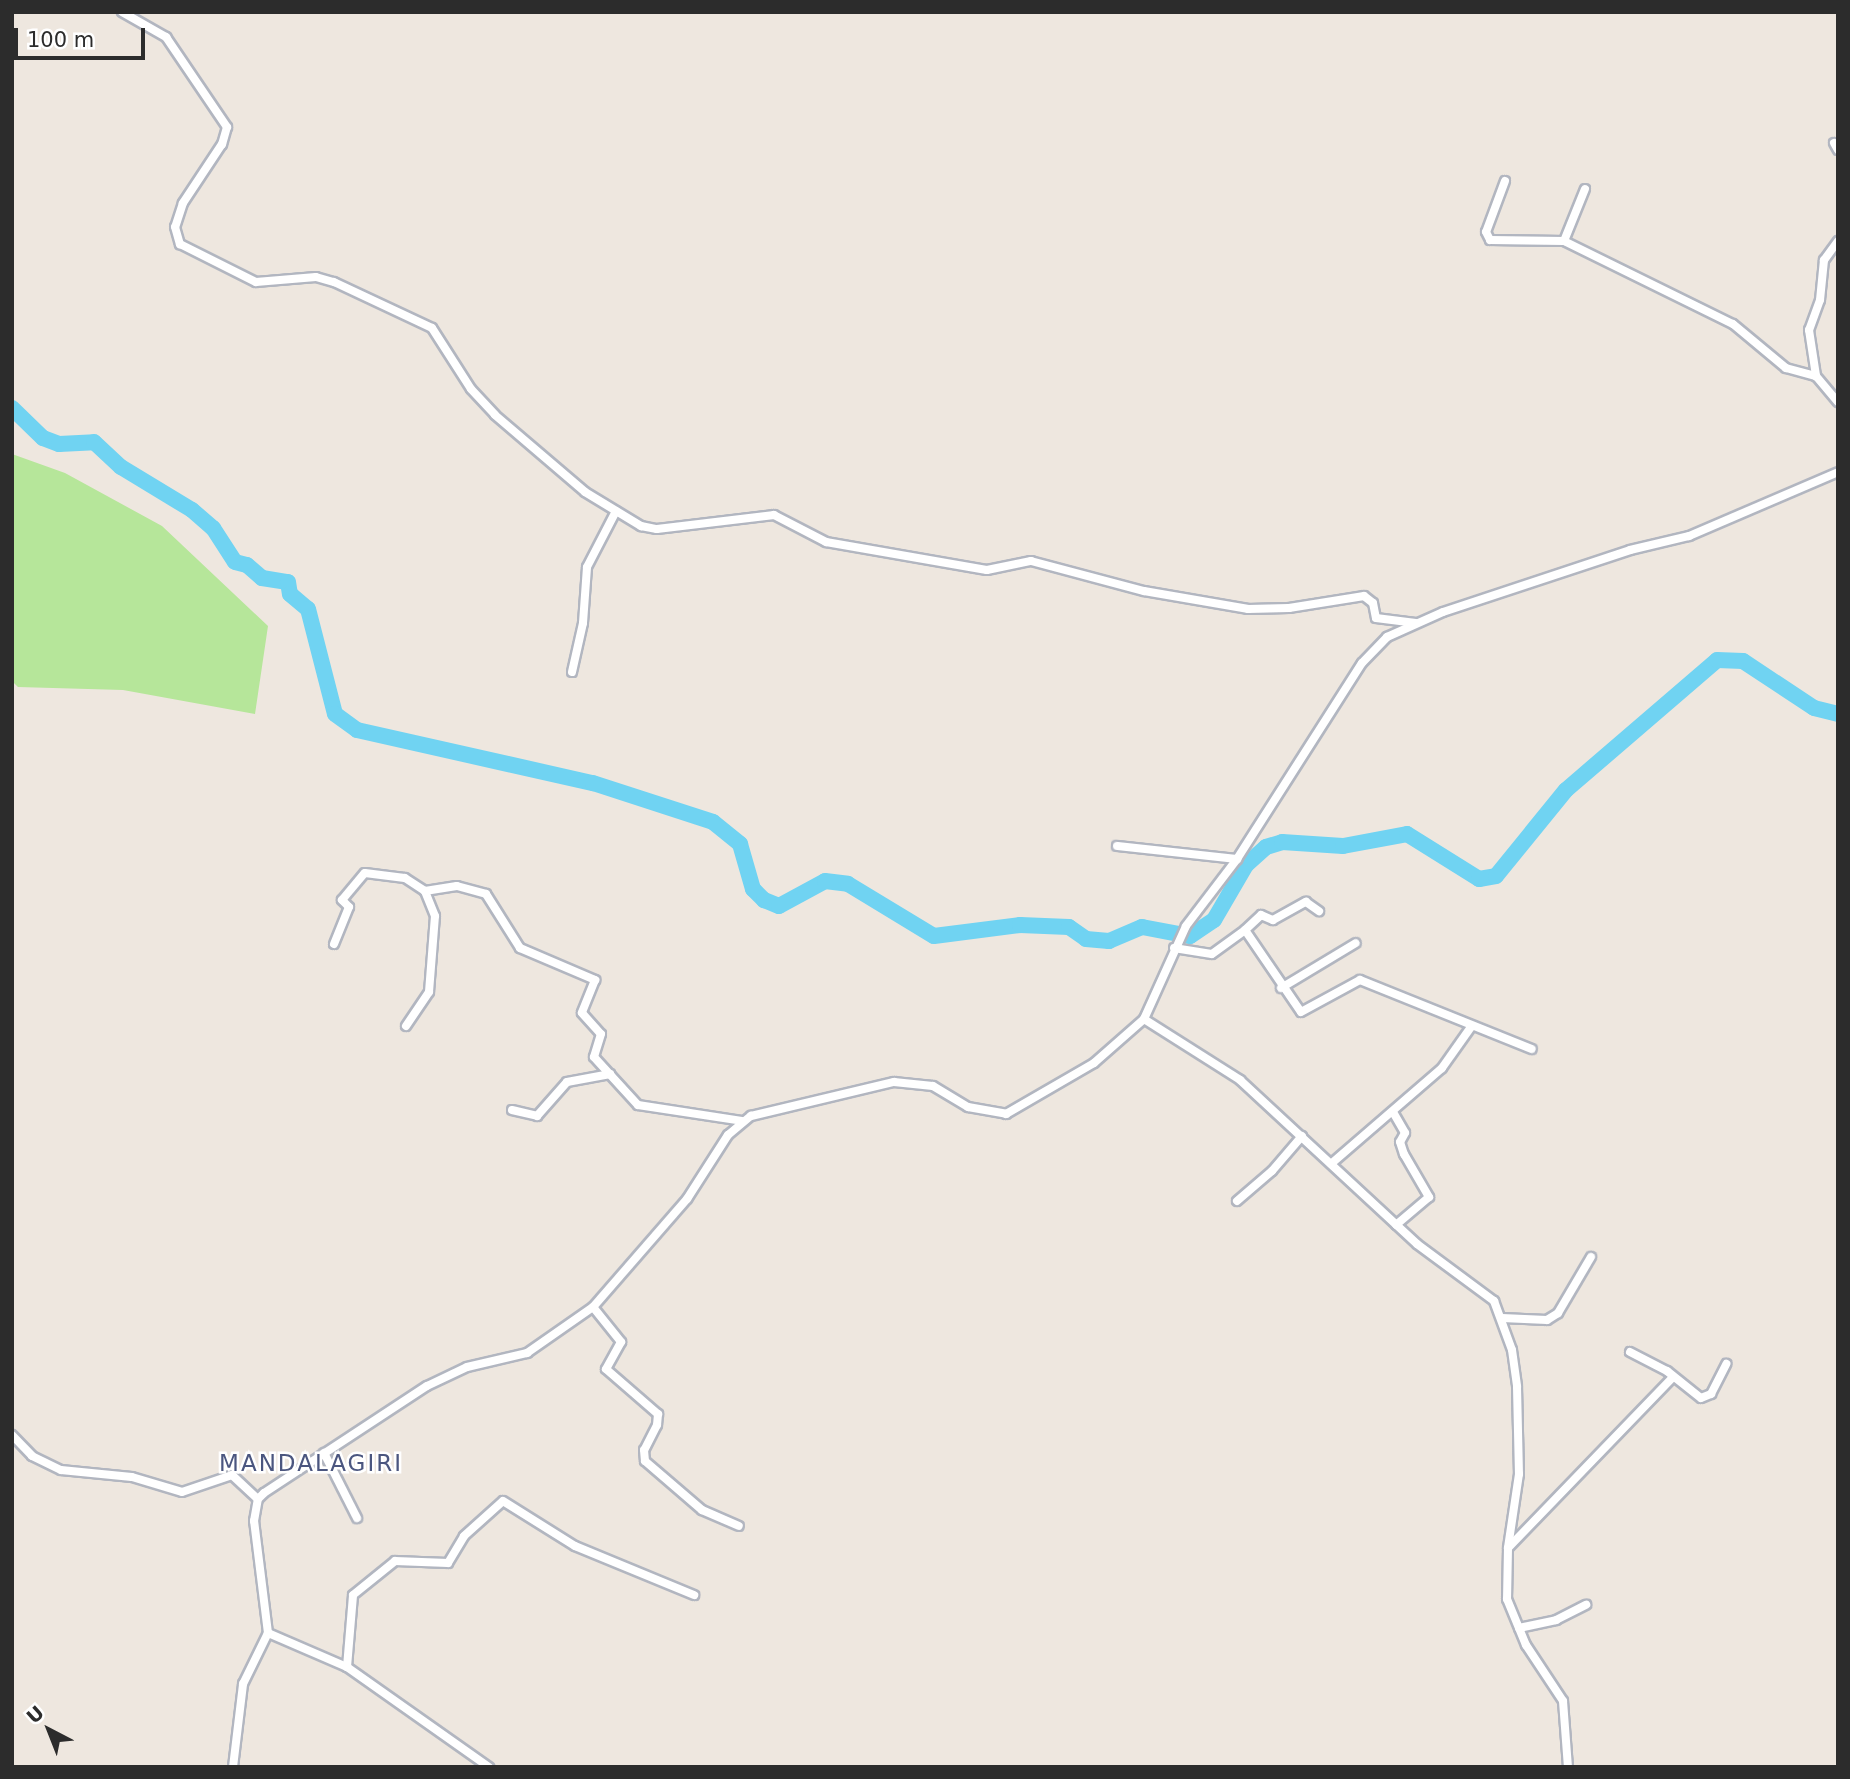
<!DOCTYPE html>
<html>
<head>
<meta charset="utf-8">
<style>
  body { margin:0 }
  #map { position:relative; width:1850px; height:1779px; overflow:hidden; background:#eee7df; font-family:"DejaVu Sans",sans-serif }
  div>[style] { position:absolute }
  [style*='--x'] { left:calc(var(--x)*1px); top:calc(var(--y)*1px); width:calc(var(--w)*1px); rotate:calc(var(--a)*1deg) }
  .green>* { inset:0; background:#b6e69a }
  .river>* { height:16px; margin:-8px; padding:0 8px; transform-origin:8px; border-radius:8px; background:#70d3f2 }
  .roads { filter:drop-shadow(2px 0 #b2b6c0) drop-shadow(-2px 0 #b2b6c0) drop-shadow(0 2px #b2b6c0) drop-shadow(0 -2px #b2b6c0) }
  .street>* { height:8px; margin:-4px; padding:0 4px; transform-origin:4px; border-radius:4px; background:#fff }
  span { translate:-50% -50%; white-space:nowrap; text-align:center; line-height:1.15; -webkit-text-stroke:5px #fff; paint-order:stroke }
  .quarter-label { font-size:23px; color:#4b567f; letter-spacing:2px }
  .frame { position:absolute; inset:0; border:14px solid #2c2c2c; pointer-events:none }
  .north { position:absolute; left:14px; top:1695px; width:70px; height:70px; -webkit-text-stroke:5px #fff; paint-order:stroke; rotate:318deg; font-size:19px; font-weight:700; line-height:28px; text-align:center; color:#2c2c2c }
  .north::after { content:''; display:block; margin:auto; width:24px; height:32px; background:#2c2c2c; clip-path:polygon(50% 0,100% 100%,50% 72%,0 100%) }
  .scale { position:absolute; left:14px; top:28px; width:131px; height:32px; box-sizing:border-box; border:4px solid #2c2c2c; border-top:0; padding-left:9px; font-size:21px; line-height:24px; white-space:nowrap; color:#2c2c2c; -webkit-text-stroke:5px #fff; paint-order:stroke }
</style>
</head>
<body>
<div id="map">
  <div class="green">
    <i style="clip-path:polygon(12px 454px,65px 473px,162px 526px,268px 626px,255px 714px,123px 690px,18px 687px,12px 681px)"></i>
  </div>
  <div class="river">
    <i style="--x:12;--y:408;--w:43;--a:44.1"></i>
    <i style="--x:43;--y:438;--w:17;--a:21"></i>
    <i style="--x:59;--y:444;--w:35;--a:-3"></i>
    <i style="--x:94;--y:442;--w:37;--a:43"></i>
    <i style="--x:121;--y:467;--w:83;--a:31.2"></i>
    <i style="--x:192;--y:510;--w:28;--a:41"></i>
    <i style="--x:213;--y:528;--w:40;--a:57.1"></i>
    <i style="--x:235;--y:562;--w:12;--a:14"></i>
    <i style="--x:247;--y:565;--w:20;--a:41"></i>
    <i style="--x:262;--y:578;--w:26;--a:9"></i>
    <i style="--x:288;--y:582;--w:12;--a:81"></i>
    <i style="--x:290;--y:594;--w:23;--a:40"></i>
    <i style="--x:308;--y:609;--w:108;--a:75.6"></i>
    <i style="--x:335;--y:714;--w:27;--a:36"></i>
    <i style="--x:357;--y:730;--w:242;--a:12.7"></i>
    <i style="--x:593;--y:783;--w:126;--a:18"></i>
    <i style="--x:713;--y:822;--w:35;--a:39"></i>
    <i style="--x:740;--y:844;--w:47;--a:73.9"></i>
    <i style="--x:753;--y:889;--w:16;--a:45"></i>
    <i style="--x:764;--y:900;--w:16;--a:22"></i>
    <i style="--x:779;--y:906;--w:52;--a:-28.5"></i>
    <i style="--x:825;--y:881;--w:23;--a:7"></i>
    <i style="--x:848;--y:884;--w:100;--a:31.2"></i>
    <i style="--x:934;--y:936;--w:87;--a:-7.3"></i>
    <i style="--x:1020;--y:925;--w:49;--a:2.3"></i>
    <i style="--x:1069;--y:927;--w:21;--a:35"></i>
    <i style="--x:1086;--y:939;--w:23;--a:5"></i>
    <i style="--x:1109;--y:941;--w:36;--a:-23"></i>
    <i style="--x:1142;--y:927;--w:49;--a:10.6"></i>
    <i style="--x:1190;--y:936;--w:29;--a:-34"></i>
    <i style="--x:1214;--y:920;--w:64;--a:-59.8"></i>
    <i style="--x:1246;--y:865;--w:27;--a:-42"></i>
    <i style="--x:1266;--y:847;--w:17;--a:-17"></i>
    <i style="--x:1282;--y:842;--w:61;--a:3.8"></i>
    <i style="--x:1343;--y:846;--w:65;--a:-10.6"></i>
    <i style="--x:1407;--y:834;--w:85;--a:32"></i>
    <i style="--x:1479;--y:879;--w:17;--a:-10"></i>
    <i style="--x:1496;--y:876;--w:111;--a:-50.9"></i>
    <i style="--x:1566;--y:790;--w:199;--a:-40.7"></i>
    <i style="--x:1717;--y:660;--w:26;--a:2"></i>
    <i style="--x:1743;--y:661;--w:85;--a:33.5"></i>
    <i style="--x:1814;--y:708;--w:25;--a:14"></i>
  </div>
  <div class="roads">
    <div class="street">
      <i style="--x:122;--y:12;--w:51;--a:29.6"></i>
      <i style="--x:166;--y:37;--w:109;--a:55.9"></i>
      <i style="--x:227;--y:127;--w:18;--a:106"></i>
      <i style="--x:222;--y:144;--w:71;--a:123.5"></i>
      <i style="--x:183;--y:203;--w:25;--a:108"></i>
      <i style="--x:175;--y:227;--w:18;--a:74"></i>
      <i style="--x:180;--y:244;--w:85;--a:26.6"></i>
      <i style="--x:256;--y:282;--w:60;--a:-4.8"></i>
      <i style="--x:316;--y:277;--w:19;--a:16"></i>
      <i style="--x:334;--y:282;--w:108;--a:25.1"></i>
      <i style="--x:432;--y:328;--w:72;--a:57.4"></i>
      <i style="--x:471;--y:389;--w:35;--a:47"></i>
      <i style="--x:495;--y:415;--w:118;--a:40.5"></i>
      <i style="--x:585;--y:492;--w:66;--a:31.3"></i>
      <i style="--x:641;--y:526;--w:16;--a:11"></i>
      <i style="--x:657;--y:529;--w:118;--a:-6.8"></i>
      <i style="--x:774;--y:515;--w:59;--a:27.4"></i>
      <i style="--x:826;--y:542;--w:163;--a:9.9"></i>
      <i style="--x:987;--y:570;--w:45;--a:-11.6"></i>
      <i style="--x:1031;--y:561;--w:117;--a:14.9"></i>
      <i style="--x:1144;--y:591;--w:106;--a:9.8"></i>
      <i style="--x:1248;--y:609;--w:41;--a:-1.4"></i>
      <i style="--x:1289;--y:608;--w:76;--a:-9.1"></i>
      <i style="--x:1364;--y:596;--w:11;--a:38"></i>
      <i style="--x:1373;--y:603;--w:15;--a:79"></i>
      <i style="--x:1376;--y:618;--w:40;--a:7.1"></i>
      <i style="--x:1834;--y:143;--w:8;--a:60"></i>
      <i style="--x:1505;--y:181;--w:54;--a:110.4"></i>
      <i style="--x:1486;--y:232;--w:9;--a:63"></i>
      <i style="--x:1490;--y:240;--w:74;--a:0.8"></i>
      <i style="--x:1564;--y:241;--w:188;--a:26.2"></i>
      <i style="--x:1733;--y:324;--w:69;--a:39.7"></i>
      <i style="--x:1786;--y:368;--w:31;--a:15"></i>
      <i style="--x:1564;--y:241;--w:56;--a:-68"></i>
      <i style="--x:1838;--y:241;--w:24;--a:126"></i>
      <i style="--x:1824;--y:260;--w:40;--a:95.7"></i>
      <i style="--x:1820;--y:300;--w:32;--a:110"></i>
      <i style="--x:1809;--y:330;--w:47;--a:81.3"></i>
      <i style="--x:1816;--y:376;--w:34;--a:50"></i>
      <i style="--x:572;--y:672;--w:50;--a:-77.3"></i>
      <i style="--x:583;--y:623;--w:56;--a:-85.9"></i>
      <i style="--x:587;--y:567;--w:63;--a:-62.6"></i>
      <i style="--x:1117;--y:846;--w:121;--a:6.2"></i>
      <i style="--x:1245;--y:930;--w:22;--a:-43"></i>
      <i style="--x:1261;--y:915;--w:13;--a:23"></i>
      <i style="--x:1273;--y:920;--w:38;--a:-29"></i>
      <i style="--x:1306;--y:902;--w:16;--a:35"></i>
      <i style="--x:334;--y:944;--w:40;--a:-68"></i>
      <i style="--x:349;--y:907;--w:10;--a:-135"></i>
      <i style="--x:342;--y:900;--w:35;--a:-50"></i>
      <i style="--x:365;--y:873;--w:40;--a:7.1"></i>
      <i style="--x:405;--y:878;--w:24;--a:33"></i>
      <i style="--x:425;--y:891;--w:32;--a:-9"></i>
      <i style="--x:457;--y:886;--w:30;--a:15"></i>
      <i style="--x:486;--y:894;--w:64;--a:57.8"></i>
      <i style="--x:520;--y:948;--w:82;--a:23.1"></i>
      <i style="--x:595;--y:980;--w:35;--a:112"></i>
      <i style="--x:582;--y:1013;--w:28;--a:48"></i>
      <i style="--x:601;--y:1034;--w:24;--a:107"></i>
      <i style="--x:594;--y:1057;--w:65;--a:47.5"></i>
      <i style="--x:638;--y:1105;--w:105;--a:8.7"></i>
      <i style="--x:1174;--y:948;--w:38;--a:9"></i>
      <i style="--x:1212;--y:954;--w:41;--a:-36"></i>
      <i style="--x:1245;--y:930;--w:99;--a:55.7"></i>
      <i style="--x:1301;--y:1012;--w:67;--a:-28.5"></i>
      <i style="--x:1360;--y:980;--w:185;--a:21.9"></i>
      <i style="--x:1281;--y:988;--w:87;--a:-31"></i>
      <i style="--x:1144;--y:1019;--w:114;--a:32.4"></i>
      <i style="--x:1240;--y:1080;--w:241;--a:42.8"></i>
      <i style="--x:1417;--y:1244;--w:96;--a:36.5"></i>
      <i style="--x:1494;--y:1301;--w:52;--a:69.8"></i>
      <i style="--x:1512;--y:1350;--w:37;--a:82"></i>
      <i style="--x:1517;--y:1387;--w:87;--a:88.7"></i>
      <i style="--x:1519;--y:1474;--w:75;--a:98.5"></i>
      <i style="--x:1508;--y:1548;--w:51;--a:91.1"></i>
      <i style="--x:1507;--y:1599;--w:50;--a:67.6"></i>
      <i style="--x:1526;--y:1645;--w:67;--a:56.5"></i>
      <i style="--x:1563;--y:1701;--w:66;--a:85.7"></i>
      <i style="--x:406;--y:1026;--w:41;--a:-55.9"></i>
      <i style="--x:429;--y:992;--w:76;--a:-85.5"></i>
      <i style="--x:435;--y:916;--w:27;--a:-112"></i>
      <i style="--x:512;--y:1110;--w:26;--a:13"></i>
      <i style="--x:537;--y:1116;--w:45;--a:-48.6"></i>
      <i style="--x:567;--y:1082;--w:44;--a:-10.5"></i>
      <i style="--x:1393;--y:1112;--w:24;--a:60"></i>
      <i style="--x:1405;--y:1133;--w:10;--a:119"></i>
      <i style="--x:1400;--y:1142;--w:13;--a:72"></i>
      <i style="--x:1404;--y:1154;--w:50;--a:59.8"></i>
      <i style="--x:1429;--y:1197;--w:43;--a:139.7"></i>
      <i style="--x:1332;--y:1163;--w:145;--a:-40.8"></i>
      <i style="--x:1442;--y:1068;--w:50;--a:-54.7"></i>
      <i style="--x:1237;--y:1201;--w:46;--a:-40.6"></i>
      <i style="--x:1272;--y:1171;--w:46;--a:-49.4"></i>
      <i style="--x:593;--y:1307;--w:45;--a:51.3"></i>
      <i style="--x:621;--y:1342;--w:31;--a:119"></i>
      <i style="--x:606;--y:1369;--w:69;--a:40.9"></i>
      <i style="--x:658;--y:1414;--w:11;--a:95"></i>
      <i style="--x:657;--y:1425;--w:28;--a:117"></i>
      <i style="--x:644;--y:1450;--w:11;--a:85"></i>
      <i style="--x:645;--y:1461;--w:75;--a:40.7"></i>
      <i style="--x:702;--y:1510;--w:40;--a:23.4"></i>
      <i style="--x:1502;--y:1318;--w:45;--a:2.5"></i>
      <i style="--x:1547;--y:1320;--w:13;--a:-32"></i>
      <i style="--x:1558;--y:1313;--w:65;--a:-59.5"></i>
      <i style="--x:1630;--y:1352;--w:42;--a:27.2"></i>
      <i style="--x:1667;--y:1371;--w:43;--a:38.5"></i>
      <i style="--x:1701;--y:1398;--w:11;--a:-22"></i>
      <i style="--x:1711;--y:1394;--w:34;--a:-63"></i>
      <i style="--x:12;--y:1435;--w:29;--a:46"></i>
      <i style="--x:32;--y:1456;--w:32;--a:26"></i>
      <i style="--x:61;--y:1470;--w:71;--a:5.6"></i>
      <i style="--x:132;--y:1477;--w:52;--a:16.7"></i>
      <i style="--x:182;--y:1492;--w:53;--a:-18.8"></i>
      <i style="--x:232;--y:1475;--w:35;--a:43"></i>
      <i style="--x:324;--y:1453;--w:73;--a:63.1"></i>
      <i style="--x:1508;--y:1548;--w:238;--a:-46"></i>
      <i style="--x:1519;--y:1628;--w:38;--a:-12"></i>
      <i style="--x:1556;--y:1620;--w:34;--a:-27"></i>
      <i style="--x:268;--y:1633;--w:86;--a:23.3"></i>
      <i style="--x:347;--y:1667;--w:174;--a:35.2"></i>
      <i style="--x:347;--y:1667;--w:72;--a:-85.2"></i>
      <i style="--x:353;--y:1595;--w:54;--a:-39"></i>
      <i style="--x:395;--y:1561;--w:53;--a:2.2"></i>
      <i style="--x:448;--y:1563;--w:31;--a:-59"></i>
      <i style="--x:464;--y:1536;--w:52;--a:-41.9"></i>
      <i style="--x:503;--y:1501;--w:85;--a:32"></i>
      <i style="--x:575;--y:1546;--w:129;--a:22.4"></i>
      <i style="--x:233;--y:1767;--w:84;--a:-83.1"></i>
      <i style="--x:243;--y:1684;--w:57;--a:-63.9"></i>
      <i style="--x:268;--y:1633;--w:113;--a:-97.1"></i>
      <i style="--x:254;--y:1521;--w:22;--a:-80"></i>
      <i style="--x:258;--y:1499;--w:8;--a:-45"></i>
      <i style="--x:264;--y:1493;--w:195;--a:-33.3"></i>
      <i style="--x:427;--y:1386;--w:44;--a:-25.4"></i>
      <i style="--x:467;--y:1367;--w:62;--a:-13.1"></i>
      <i style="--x:527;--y:1353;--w:80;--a:-34.9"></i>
      <i style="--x:593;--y:1307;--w:143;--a:-49"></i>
      <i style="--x:687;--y:1199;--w:76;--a:-57.4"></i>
      <i style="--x:728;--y:1135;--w:30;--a:-40"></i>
      <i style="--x:751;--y:1116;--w:147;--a:-13.4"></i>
      <i style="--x:894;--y:1082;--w:39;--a:6"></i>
      <i style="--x:933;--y:1086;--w:41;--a:31"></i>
      <i style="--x:968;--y:1107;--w:39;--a:10"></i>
      <i style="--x:1006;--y:1114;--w:102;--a:-30.1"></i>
      <i style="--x:1094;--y:1063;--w:67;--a:-41.3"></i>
      <i style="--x:1144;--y:1019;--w:102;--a:-65.7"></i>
      <i style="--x:1186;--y:926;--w:84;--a:-52.7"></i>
      <i style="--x:1237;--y:859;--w:232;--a:-57.5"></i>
      <i style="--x:1362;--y:663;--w:36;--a:-46"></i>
      <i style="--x:1387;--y:637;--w:61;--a:-24.1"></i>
      <i style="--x:1443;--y:612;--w:197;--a:-18.3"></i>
      <i style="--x:1630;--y:550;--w:61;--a:-13.3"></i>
      <i style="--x:1689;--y:536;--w:162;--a:-23.2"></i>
    </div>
  </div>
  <div class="quarter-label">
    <span style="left:311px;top:1463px">MANDALAGIRI</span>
  </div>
  <div class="frame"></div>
  <div class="north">U</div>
  <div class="scale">100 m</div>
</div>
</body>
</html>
